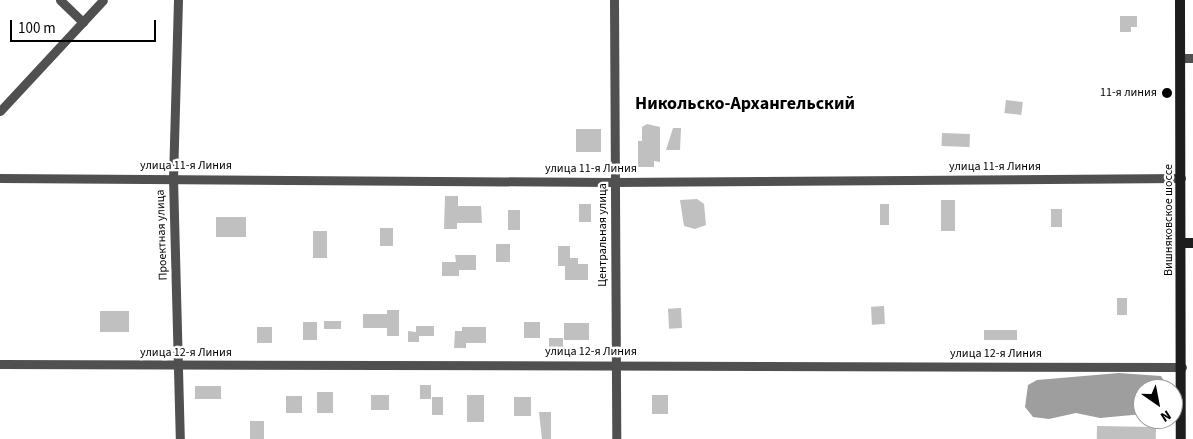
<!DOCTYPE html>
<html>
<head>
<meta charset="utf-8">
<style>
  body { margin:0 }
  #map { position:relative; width:1193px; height:439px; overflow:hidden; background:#fff; font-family:"Source Sans 3",sans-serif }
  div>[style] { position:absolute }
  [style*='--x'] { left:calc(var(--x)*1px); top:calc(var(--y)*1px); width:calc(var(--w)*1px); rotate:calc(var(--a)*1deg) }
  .water>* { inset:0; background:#9e9e9e }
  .building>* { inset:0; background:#c0c0c0; transform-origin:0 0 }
  .street>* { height:9px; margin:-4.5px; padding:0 4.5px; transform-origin:4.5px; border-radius:4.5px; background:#505050 }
  .secondary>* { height:10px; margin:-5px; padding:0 5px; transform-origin:5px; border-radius:5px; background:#1d1d1d }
  .dots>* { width:14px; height:14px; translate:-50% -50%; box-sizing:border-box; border:2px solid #fff; border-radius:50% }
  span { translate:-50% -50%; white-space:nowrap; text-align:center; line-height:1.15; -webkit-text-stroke:4.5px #fff; paint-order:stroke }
  .poi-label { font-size:12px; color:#000 }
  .right { translate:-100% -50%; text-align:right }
  .street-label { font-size:12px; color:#000 }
  .district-label { font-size:18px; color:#000; font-weight:700 }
  .north { position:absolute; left:1133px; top:379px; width:50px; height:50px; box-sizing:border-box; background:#fff; border:1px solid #999; border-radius:50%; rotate:147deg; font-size:14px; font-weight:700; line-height:20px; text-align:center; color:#000 }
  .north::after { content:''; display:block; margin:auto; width:18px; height:22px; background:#000; clip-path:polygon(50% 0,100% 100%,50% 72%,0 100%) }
  .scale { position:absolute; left:10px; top:20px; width:146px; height:22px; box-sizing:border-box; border:2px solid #000; border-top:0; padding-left:6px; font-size:15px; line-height:18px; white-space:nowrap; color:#000; -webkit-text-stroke:4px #fff; paint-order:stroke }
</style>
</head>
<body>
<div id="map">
  <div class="water">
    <i style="clip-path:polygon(1119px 373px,1161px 376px,1169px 389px,1143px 389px,1143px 414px,1100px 418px,1076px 413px,1049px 419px,1033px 417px,1025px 407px,1028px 385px,1037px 380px)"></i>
  </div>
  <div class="building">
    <i style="clip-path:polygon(1120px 16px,1137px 16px,1137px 27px,1131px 27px,1131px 32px,1120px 32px)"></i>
    <i style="left:1006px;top:100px;width:17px;height:13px;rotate:7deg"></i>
    <i style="clip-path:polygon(647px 124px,660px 127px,660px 162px,654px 161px,654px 167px,638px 167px,638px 141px,642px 141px,642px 127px)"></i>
    <i style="clip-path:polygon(673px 128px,681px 128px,680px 150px,666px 150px)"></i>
    <i style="left:601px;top:129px;width:23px;height:25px;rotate:90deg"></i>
    <i style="left:942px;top:133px;width:28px;height:13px;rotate:2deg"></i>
    <i style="clip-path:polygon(445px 196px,458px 196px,458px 206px,481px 206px,482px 223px,457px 223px,457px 229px,444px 229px)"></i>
    <i style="clip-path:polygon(697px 199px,704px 204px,706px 225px,695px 229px,684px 226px,680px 200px)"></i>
    <i style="left:941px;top:200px;width:14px;height:31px"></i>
    <i style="left:579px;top:204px;width:12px;height:18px"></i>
    <i style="left:889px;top:204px;width:21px;height:9px;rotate:90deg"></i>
    <i style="left:1051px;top:209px;width:11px;height:18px"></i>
    <i style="left:508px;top:210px;width:12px;height:20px"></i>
    <i style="left:216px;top:217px;width:30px;height:20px"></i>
    <i style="left:380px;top:228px;width:13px;height:18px"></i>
    <i style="left:313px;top:231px;width:14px;height:27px"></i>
    <i style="left:496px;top:244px;width:14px;height:18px"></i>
    <i style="clip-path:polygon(558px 246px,570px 246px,570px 258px,578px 258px,578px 264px,588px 264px,588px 280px,565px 280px,565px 266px,558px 266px)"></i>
    <i style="clip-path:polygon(455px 255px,476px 255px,476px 270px,459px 270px,459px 276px,442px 276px,442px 262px,456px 262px)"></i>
    <i style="left:1117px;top:298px;width:10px;height:17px"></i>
    <i style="left:884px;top:306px;width:18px;height:13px;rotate:87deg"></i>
    <i style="left:681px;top:308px;width:20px;height:13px;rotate:87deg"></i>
    <i style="clip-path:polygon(387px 310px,399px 310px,399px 336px,387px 336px,387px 328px,363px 328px,363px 314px,387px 314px)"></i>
    <i style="left:100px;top:311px;width:29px;height:21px"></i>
    <i style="left:324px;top:321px;width:17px;height:8px"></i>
    <i style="left:303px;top:322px;width:14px;height:18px"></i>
    <i style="left:524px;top:322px;width:16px;height:16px"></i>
    <i style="left:564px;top:323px;width:25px;height:17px"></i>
    <i style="clip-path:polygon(416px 326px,434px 326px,434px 336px,419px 336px,419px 342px,408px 342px,408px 331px,416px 332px)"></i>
    <i style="left:257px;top:327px;width:15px;height:16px"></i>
    <i style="clip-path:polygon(462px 327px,486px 327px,486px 343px,466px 343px,466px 348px,454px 348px,455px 331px,462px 331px)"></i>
    <i style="left:984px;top:330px;width:33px;height:10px"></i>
    <i style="left:549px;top:338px;width:14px;height:13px"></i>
    <i style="left:420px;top:385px;width:11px;height:14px"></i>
    <i style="left:195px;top:386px;width:26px;height:13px"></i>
    <i style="left:317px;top:392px;width:16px;height:21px"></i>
    <i style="left:371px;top:395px;width:18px;height:15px"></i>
    <i style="left:467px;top:395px;width:17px;height:27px"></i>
    <i style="left:652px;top:395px;width:16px;height:19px"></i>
    <i style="left:286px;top:396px;width:16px;height:17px"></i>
    <i style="left:432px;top:397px;width:11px;height:18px"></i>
    <i style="left:531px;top:397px;width:19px;height:17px;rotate:90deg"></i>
    <i style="clip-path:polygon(539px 412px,551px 412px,551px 439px,542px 439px)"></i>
    <i style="left:250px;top:421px;width:14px;height:18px"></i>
    <i style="left:1097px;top:426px;width:59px;height:13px;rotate:1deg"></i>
  </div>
  <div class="street">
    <i style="--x:60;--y:0;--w:32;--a:44"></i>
    <i style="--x:178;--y:0;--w:178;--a:91.6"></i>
    <i style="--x:173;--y:178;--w:261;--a:88.5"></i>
    <i style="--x:614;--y:0;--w:439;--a:89.7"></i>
    <i style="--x:1181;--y:58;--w:12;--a:0"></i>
    <i style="--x:0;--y:111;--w:151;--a:-47.1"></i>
    <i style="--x:0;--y:178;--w:611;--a:0.38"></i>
    <i style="--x:611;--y:182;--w:570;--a:-0.4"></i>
    <i style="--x:0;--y:364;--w:1182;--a:0.15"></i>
  </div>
  <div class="secondary">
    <i style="--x:1180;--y:0;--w:439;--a:89.9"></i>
    <i style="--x:1181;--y:243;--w:12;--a:0"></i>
  </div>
  <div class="dots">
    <i style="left:1167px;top:93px;background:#000"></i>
  </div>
  <div class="poi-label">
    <span class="right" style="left:1157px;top:93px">11-я линия</span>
  </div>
  <div class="street-label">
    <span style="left:186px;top:166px">улица 11-я Линия</span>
    <span style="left:995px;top:167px">улица 11-я Линия</span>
    <span style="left:591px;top:169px">улица 11-я Линия</span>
    <span style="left:1169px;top:220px;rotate:-90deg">Вишняковское шоссе</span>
    <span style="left:162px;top:235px;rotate:-92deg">Проектная улица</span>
    <span style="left:603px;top:235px;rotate:-90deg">Центральная улица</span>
    <span style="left:591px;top:352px">улица 12-я Линия</span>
    <span style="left:186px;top:353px">улица 12-я Линия</span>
    <span style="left:996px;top:354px">улица 12-я Линия</span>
  </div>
  <div class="district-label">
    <span style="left:745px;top:104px">Никольско-Архангельский</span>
  </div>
  <div class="north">N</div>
  <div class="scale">100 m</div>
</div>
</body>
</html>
